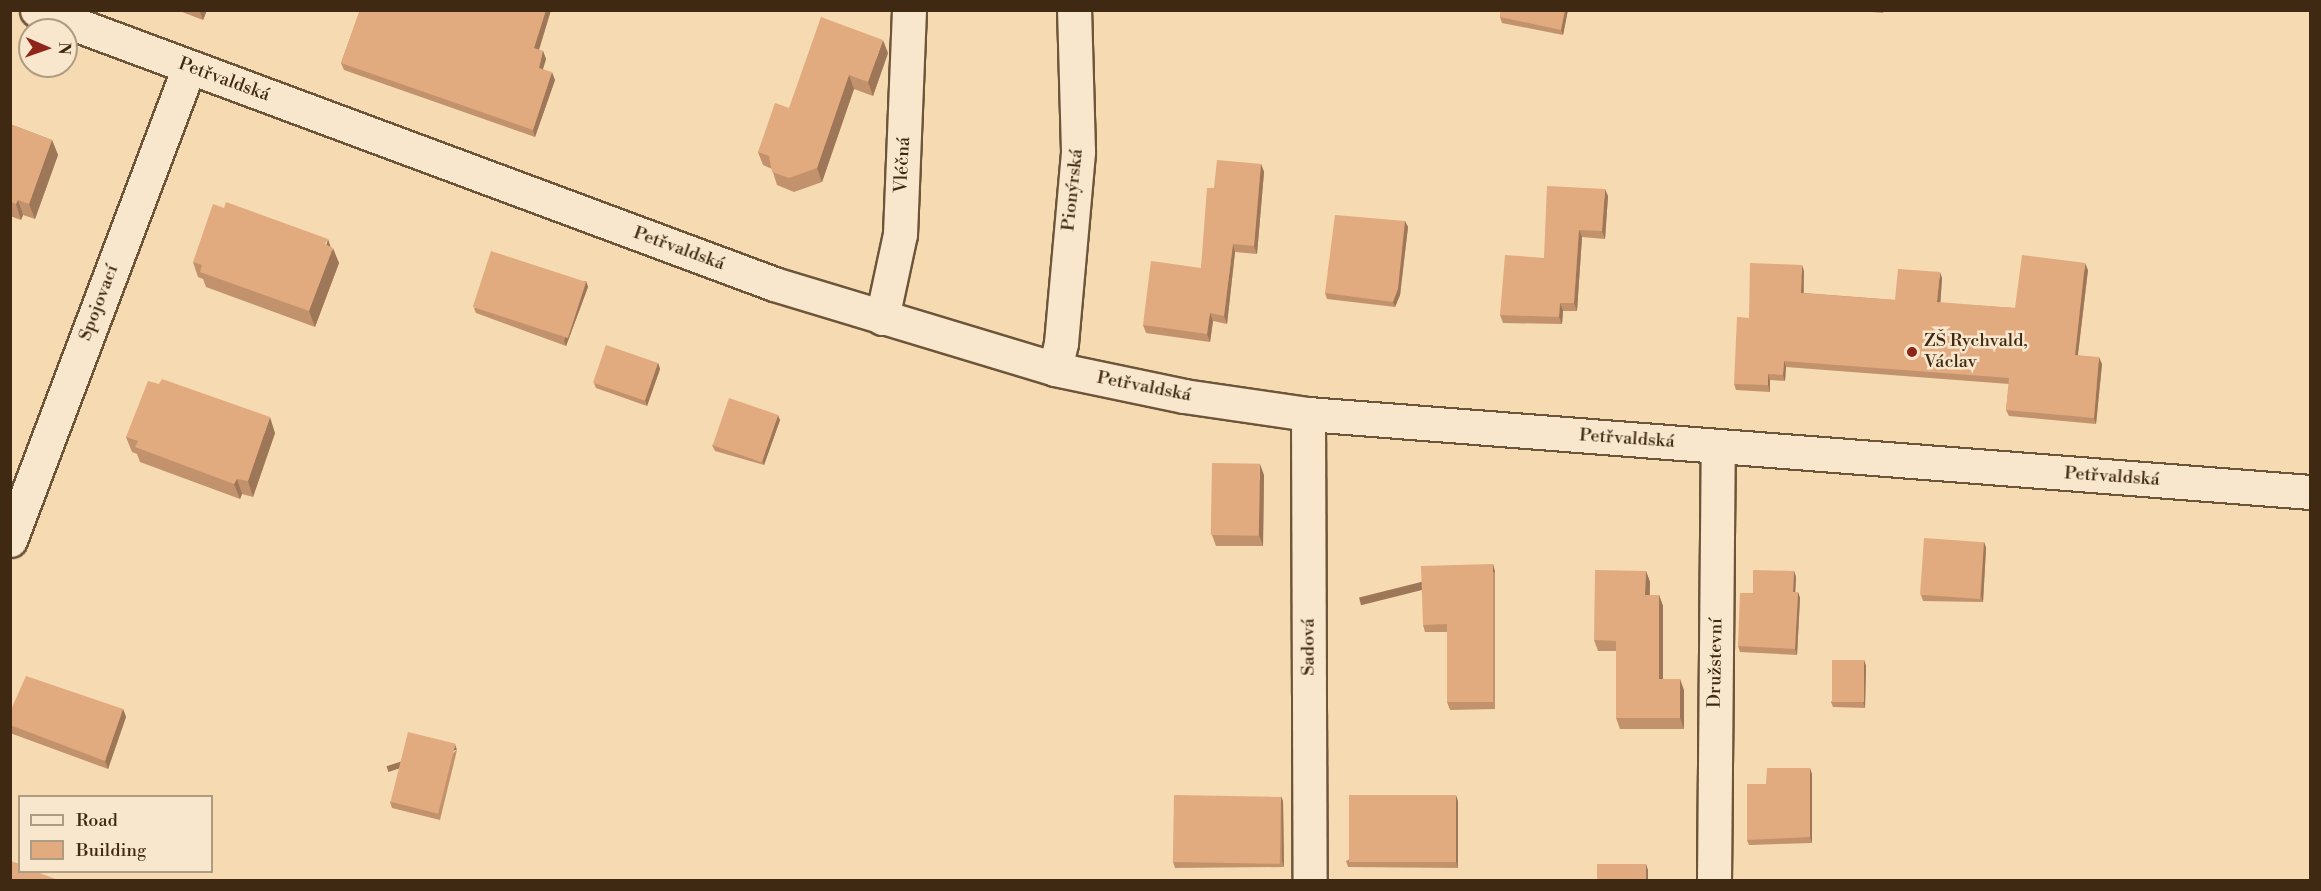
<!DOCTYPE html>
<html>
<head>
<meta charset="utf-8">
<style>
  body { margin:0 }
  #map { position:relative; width:2321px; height:891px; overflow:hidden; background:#f5dab2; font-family:"Libre Bodoni",serif }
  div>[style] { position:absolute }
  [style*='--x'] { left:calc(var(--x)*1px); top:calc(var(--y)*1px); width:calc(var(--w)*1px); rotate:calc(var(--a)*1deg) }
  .roads { filter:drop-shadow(2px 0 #6d553a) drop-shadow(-2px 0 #6d553a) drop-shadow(0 2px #6d553a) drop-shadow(0 -2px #6d553a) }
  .minor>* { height:33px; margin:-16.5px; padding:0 16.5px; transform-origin:16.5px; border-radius:16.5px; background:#f8e7cd }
  .wall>* { inset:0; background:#c2926d }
  .shaded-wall>* { inset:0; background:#9e7759; transform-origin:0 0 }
  .building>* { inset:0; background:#e1aa7f; transform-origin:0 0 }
  .dots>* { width:16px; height:16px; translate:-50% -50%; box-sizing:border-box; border:3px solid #f8e7cd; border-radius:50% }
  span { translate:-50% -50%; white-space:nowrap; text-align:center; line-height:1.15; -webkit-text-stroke:5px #f8e7cd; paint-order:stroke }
  .street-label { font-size:18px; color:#402912 }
  .poi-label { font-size:18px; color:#402912 }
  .left { translate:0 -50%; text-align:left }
  .frame { position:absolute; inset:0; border:12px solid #402912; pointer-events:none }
  .legend { position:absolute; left:18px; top:795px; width:195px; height:78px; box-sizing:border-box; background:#f8e7cd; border:2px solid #ae9b82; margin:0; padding:8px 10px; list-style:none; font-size:18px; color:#402912 }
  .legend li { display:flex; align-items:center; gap:12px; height:30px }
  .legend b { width:30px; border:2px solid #ae9b82 }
  .north { position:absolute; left:18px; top:18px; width:60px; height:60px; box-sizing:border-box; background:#f8e7cd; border:2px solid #ae9b82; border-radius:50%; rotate:92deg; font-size:16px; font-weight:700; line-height:24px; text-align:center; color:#402912 }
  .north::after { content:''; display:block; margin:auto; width:21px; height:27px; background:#8f2418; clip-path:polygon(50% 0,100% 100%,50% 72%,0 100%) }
</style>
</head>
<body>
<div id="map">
  <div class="roads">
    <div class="minor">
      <i style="--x:37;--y:10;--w:786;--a:20.39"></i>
      <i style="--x:774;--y:284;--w:294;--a:16.8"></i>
      <i style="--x:1055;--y:369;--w:132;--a:11.8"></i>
      <i style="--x:1184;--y:396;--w:125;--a:8.3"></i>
      <i style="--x:1308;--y:414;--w:1005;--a:4.45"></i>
      <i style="--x:882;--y:318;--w:86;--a:-77.9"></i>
      <i style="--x:900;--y:234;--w:224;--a:-87.7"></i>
      <i style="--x:1055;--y:369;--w:27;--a:-77"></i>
      <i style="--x:1061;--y:343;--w:193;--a:-84.9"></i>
      <i style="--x:1078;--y:151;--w:141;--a:-91.6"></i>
      <i style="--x:1308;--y:414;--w:466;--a:89.8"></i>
      <i style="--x:10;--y:540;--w:506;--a:-69.27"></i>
      <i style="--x:1714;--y:880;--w:434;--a:-89.5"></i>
    </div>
  </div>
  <div class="wall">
    <i style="clip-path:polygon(177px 10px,207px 10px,203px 20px)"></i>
    <i style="clip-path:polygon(360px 10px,551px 10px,539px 50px,543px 51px,546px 59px,543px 69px,555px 80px,535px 137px,344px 70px,341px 63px)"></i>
    <i style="clip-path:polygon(1501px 10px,1568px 10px,1563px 35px,1502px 23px,1500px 17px)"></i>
    <i style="clip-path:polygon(1851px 10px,1884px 10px,1883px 13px)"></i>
    <i style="clip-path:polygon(888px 53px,873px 96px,854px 89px,822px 182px,794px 192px,777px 185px,772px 169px,763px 165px,758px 152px,789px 108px)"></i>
    <i style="clip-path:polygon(10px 124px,52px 140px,58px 155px,35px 219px,23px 215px,21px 220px,10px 216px)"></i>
    <i style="clip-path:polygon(1261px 164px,1264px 172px,1257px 254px,1235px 252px,1227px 324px,1213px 321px,1210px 342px,1146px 333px,1143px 325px,1201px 268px,1214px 188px)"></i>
    <i style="clip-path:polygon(1608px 196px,1605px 239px,1582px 237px,1577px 311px,1563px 311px,1562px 324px,1503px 323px,1500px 315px,1544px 258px)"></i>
    <i style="clip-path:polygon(1405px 221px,1408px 227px,1400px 295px,1395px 307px,1327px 299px,1325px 293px)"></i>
    <i style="clip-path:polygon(330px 247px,339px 263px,315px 327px,206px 287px,203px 279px,198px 277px,193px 262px)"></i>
    <i style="clip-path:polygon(2088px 270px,2078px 355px,2102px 364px,2096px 424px,2009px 416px,2006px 410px,2009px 384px,1786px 367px,1785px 381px,1770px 380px,1770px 392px,1736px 390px,1734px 384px,1749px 318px,1804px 271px,1804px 293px,1895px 300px,1942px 278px,1940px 303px,2015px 308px)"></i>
    <i style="clip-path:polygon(586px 281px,588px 287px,566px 346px,476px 313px,474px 308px)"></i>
    <i style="clip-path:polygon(658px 363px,660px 369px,647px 406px,596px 388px,594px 383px)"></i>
    <i style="clip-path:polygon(780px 420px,764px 465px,715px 451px,712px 445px)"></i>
    <i style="clip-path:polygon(275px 433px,253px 497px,242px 494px,240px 499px,140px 462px,137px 454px,132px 452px,126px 437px)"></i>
    <i style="clip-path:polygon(1264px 475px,1263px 546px,1216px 546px,1212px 535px)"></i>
    <i style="clip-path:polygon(1984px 542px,1986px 548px,1983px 602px,1923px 601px,1921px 595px)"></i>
    <i style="clip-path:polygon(1493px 564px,1495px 572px,1495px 709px,1450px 710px,1447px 702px,1447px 632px,1425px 632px,1423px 625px)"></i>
    <i style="clip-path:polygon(1646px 571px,1650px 582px,1650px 595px,1659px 595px,1663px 606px,1663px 679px,1684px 690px,1684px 729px,1620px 729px,1616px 718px,1616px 651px,1598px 651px,1594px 640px)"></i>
    <i style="clip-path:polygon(1794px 571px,1796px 577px,1795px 592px,1798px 592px,1800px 598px,1797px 655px,1740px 652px,1738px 646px)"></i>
    <i style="clip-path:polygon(1864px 660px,1866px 666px,1865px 708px,1833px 707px,1831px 702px)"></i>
    <i style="clip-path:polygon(123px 709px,126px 717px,108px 769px,10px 733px,10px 712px)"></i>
    <i style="clip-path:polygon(457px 750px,440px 820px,392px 808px,390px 802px)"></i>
    <i style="clip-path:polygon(1812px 774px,1812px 843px,1749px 845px,1747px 840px,1766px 784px)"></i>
    <i style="clip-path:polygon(1283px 801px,1284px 867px,1175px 868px,1173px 862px)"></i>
    <i style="clip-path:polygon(1458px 801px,1458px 868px,1348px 867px,1346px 861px)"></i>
  </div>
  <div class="shaded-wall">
    <i style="clip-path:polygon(201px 10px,207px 10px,203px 20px,200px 12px)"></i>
    <i style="clip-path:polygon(546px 10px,551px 10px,537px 56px,534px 48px)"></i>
    <i style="clip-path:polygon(1565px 10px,1568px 10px,1563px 35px,1561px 30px)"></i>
    <i style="clip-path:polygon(883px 40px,888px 53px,873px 96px,868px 82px)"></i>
    <i style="clip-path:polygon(543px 51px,546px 59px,541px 75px,539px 68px)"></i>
    <i style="clip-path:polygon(552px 72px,555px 80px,535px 137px,533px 130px)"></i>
    <i style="clip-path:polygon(849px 75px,854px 89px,822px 182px,817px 168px)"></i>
    <i style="clip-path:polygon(52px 140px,58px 155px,35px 219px,29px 204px)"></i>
    <i style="clip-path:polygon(1261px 164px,1264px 172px,1257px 254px,1254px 246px)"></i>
    <i style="clip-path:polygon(1605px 189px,1608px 196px,1605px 239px,1602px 231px)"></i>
    <i style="clip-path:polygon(18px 200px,23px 215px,21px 220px,16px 204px)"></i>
    <i style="clip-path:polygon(1405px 221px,1408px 227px,1400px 295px,1395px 307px,1393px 302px)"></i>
    <i style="clip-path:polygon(1579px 230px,1582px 237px,1577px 311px,1574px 303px)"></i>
    <i style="clip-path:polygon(328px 239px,332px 251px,333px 248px,339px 263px,315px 327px,309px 311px)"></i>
    <i style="clip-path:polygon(1233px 244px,1235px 252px,1227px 324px,1224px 316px)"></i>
    <i style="clip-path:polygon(2085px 263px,2088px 270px,2077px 361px,2075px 355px)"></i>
    <i style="clip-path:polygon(1802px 265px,1804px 271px,1803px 299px,1801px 293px)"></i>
    <i style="clip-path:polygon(1940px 272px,1942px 278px,1940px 309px,1937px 302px)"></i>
    <i style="clip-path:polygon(586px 281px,588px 287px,566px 346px,564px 341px)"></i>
    <i style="clip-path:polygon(1560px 303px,1563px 311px,1562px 324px,1559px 317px)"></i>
    <i style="clip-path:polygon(1210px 313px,1213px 321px,1210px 342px,1207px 334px)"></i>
    <i style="clip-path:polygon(2099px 357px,2102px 364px,2096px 424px,2094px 418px)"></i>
    <i style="clip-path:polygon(1784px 361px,1786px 367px,1785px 381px,1783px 375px)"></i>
    <i style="clip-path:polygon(658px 363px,660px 369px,647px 406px,645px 400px)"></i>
    <i style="clip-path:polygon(1768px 374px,1770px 380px,1770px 392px,1768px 385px)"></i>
    <i style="clip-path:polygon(778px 415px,780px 420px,764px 465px,762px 460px)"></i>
    <i style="clip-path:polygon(270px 417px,275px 433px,253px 497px,248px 481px)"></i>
    <i style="clip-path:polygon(1260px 464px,1264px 475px,1263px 546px,1259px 535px)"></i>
    <i style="clip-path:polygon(237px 479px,242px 494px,240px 499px,234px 484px)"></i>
    <i style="clip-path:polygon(1984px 542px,1986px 548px,1983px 602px,1981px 596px)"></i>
    <i style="left:1493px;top:564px;width:8px;height:138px;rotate:76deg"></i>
    <i style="clip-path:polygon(1646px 571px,1650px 582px,1649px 606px,1645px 595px)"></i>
    <i style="clip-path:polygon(1794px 571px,1796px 577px,1795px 598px,1793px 592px)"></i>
    <i style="clip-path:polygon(1798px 592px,1800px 598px,1797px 655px,1795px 649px)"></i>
    <i style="clip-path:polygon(1659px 595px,1663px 606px,1663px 690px,1659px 679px)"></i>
    <i style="clip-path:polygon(1864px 660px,1866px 666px,1865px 708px,1863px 702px)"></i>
    <i style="clip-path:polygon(1680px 679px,1684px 690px,1684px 729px,1680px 718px)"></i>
    <i style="clip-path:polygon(123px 709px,126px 717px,108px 769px,105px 761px)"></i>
    <i style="left:455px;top:744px;width:6px;height:72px;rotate:72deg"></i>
    <i style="clip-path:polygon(1810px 768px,1812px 774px,1812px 843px,1810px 837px)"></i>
    <i style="clip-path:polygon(1456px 795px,1458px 801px,1458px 868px,1456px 862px)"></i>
    <i style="clip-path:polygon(1281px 796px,1283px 801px,1284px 867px,1282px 861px)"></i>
    <i style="clip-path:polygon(1646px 864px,1648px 870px,1648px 880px,1646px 880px)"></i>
  </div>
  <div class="building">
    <i style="clip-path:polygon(360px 10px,546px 10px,534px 48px,543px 51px,539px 68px,552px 72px,533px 130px,341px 63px)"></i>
    <i style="clip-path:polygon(1501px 10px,1565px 10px,1561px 30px,1500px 17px)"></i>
    <i style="clip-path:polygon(821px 17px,883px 40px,868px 82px,849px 75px,817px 168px,789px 178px,772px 172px,769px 156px,758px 152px,775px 103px,789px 108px)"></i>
    <i style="clip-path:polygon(10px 124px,52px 140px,29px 204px,18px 200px,16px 204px,10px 202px)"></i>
    <i style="clip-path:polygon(1217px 160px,1261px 164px,1254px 246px,1233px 244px,1224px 316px,1210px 313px,1207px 334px,1143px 325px,1151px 261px,1201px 268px,1207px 188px,1214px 188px)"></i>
    <i style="clip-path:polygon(1547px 186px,1605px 189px,1602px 231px,1579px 230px,1574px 303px,1560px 303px,1559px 317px,1500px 315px,1505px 255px,1544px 258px)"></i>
    <i style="clip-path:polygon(226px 202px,328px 239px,325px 244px,333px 248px,309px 311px,200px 272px,202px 265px,193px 262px,213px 204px,224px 208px)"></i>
    <i style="clip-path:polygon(1335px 215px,1405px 221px,1398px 289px,1393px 302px,1325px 293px)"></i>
    <i style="left:491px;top:251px;width:100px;height:59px;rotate:18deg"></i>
    <i style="clip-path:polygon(2022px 255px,2085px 263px,2075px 355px,2099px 357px,2094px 418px,2006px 410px,2009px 378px,1784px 361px,1783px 375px,1768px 374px,1768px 385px,1734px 384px,1737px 317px,1749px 318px,1750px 263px,1802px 265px,1801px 293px,1895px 300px,1898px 269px,1940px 272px,1937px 302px,2015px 308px)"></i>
    <i style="left:606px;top:345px;width:55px;height:40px;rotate:19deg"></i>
    <i style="clip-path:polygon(162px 379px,270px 417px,248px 481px,237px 479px,234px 484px,135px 447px,138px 441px,126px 437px,148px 381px,159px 384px)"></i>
    <i style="left:729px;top:398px;width:52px;height:50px;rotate:19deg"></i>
    <i style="left:1212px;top:463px;width:48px;height:72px;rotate:1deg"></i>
    <i style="left:1924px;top:538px;width:60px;height:57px;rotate:4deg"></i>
    <i style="clip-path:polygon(1493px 564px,1493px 702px,1447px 702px,1447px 624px,1423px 625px,1421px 566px)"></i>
    <i style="clip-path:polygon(1595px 570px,1646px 571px,1645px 595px,1659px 595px,1659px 679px,1680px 679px,1680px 718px,1616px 718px,1616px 641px,1594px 640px)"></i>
    <i style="clip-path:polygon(1753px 570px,1794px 571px,1793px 592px,1798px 592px,1795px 649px,1738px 646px,1740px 593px,1753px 593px)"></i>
    <i style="left:1832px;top:660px;width:32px;height:42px"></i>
    <i style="clip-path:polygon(26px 676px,123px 709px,105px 761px,10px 725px,10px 712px)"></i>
    <i style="left:408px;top:732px;width:49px;height:72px;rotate:14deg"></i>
    <i style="clip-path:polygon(1767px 768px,1810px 768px,1810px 837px,1747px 840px,1747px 784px,1766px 784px)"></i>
    <i style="left:1174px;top:795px;width:107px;height:67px;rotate:1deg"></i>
    <i style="left:1456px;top:795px;width:67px;height:107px;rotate:90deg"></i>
    <i style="clip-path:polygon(10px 861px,20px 864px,20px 872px,37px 872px,58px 880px,10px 880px)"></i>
    <i style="left:1597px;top:864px;width:49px;height:16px"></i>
  </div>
  <div class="dots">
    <i style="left:1912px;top:352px;background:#8f2418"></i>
  </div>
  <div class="street-label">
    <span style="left:224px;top:80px;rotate:20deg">Petřvaldská</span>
    <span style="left:903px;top:165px;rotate:-87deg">Vléčná</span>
    <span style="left:1073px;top:190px;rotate:-84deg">Pionýrská</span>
    <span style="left:679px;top:249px;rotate:20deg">Petřvaldská</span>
    <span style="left:99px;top:303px;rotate:-69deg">Spojovací</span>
    <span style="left:1144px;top:387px;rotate:11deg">Petřvaldská</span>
    <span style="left:1627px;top:439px;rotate:4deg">Petřvaldská</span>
    <span style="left:2112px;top:477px;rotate:4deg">Petřvaldská</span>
    <span style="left:1309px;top:647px;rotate:-90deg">Sadová</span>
    <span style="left:1716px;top:663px;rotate:-89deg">Družstevní</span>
  </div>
  <div class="poi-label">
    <span class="left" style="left:1924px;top:352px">ZŠ Rychvald,<br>Václav</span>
  </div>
  <div class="frame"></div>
  <ul class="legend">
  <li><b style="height:8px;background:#f8e7cd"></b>Road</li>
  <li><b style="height:16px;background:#e1aa7f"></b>Building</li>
  </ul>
  <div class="north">N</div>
</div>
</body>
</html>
